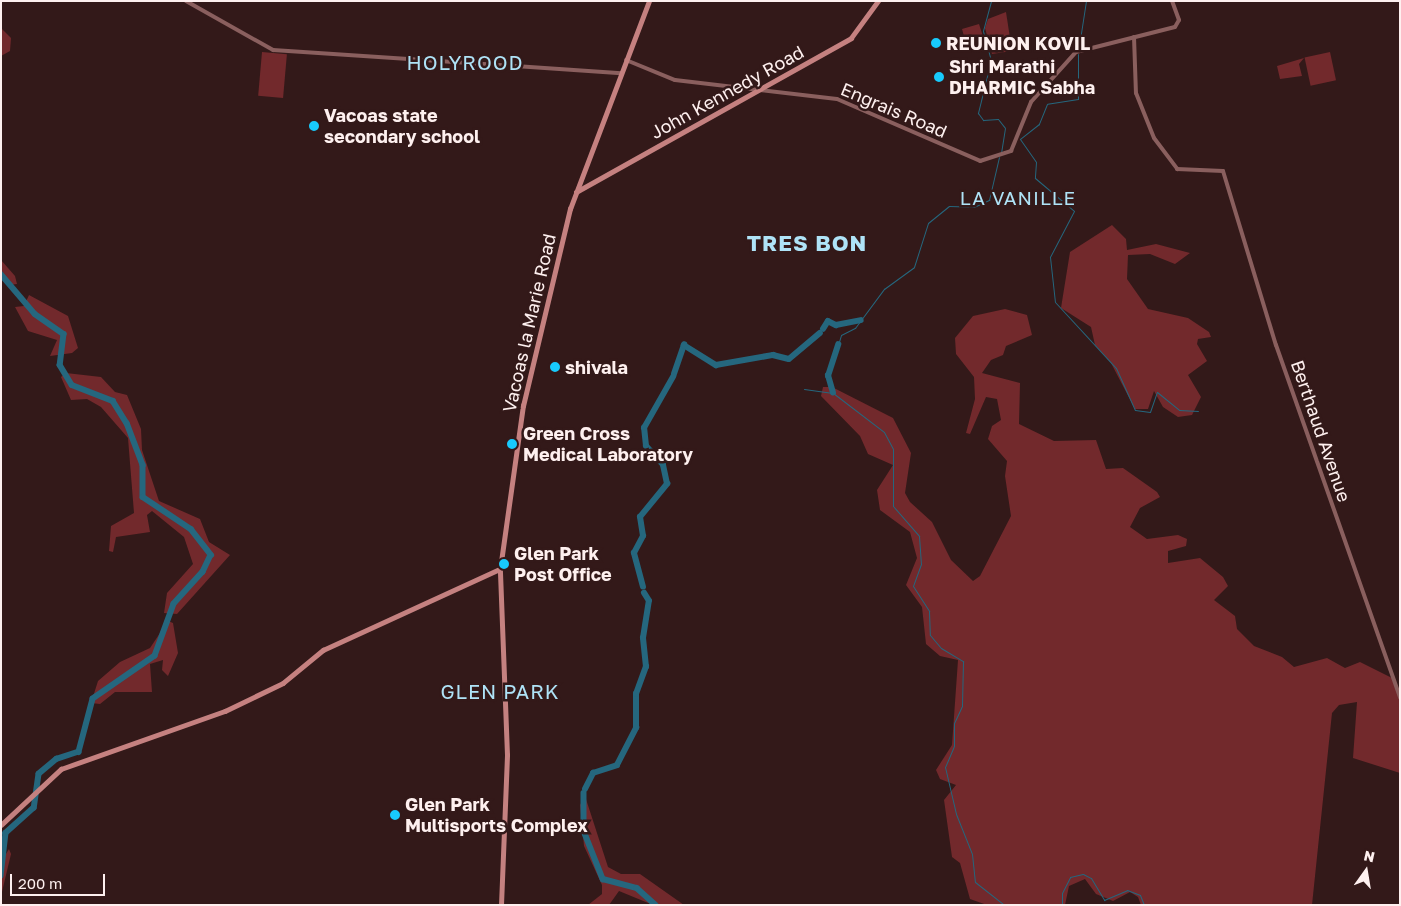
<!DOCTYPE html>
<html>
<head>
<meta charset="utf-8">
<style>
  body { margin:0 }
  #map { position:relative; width:1401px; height:906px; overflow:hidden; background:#331919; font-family:"Golos Text",sans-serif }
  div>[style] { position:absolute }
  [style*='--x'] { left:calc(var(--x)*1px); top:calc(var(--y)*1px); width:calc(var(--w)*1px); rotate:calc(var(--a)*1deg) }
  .green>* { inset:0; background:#72292c; transform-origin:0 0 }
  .stream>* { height:1px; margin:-0.5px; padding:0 0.5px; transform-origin:0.5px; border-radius:0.5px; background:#25677e }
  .river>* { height:5.5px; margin:-2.75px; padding:0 2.75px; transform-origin:2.75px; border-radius:2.75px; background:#25677e }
  .tertiary>* { height:4px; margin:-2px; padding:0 2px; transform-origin:2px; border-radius:2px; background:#8a5f5e }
  .secondary>* { height:4.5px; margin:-2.25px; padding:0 2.25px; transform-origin:2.25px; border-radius:2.25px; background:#c58180 }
  .dots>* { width:14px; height:14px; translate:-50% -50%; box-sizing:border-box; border:2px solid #331919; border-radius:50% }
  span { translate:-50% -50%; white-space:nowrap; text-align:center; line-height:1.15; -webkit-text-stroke:5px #331919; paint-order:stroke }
  .poi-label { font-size:18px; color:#fef0ef; font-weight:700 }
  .left { translate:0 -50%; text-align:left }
  .street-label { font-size:18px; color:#fef0ef }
  .neighbourhood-label { font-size:19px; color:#afe3f7; letter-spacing:1px }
  .quarter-label { font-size:20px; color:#afe3f7; letter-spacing:1px }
  .district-label { font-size:22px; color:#afe3f7; font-weight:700; letter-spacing:1px }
  .frame { position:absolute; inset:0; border:2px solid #fef0ef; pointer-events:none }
  .north { position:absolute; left:1341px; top:846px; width:50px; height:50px; -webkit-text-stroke:4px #331919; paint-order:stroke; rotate:13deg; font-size:14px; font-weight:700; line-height:20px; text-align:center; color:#fef0ef }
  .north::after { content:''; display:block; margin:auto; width:18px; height:22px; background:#fef0ef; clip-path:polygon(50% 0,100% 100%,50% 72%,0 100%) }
  .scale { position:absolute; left:10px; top:874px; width:95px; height:22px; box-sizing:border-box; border:2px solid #fef0ef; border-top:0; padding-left:6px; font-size:15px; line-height:18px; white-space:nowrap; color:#fef0ef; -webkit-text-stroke:4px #331919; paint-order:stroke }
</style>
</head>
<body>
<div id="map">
  <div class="green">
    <i style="clip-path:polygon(1006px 12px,1012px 51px,992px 54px,985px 28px,988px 19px)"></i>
    <i style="clip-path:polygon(979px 24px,987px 49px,978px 52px,975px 45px,967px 47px,962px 29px)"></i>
    <i style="clip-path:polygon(1px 28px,11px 38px,10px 51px,1px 56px)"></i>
    <i style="left:262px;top:52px;width:25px;height:44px;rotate:5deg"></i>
    <i style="left:1330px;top:52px;width:29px;height:26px;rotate:78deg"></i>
    <i style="clip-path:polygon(1304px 58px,1299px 64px,1302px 76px,1280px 79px,1277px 66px)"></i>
    <i style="clip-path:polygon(1112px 225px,1126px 239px,1127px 250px,1156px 244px,1190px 253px,1175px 264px,1150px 254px,1128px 255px,1127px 279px,1148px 309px,1188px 318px,1209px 332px,1211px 337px,1198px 339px,1197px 344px,1207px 361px,1188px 375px,1201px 397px,1192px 415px,1178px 417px,1163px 407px,1154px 391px,1148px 409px,1135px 409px,1111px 363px,1095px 345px,1091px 327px,1061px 308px,1070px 252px)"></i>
    <i style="clip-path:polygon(1px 260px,15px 276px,17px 284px,9px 285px,1px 277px)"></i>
    <i style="clip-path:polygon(29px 295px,68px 316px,78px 348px,72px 353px,50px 356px,57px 340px,28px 331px,15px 307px,24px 306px)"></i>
    <i style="clip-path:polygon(1005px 309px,1027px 315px,1032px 335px,1006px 346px,1003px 355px,991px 360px,982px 373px,1020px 383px,1019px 424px,1054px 441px,1096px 440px,1106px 469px,1123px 468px,1157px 492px,1160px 497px,1140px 508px,1130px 527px,1147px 539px,1178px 535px,1187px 539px,1186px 546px,1168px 551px,1168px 563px,1200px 558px,1223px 577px,1228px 586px,1214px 600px,1235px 616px,1237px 629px,1254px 646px,1282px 657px,1294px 667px,1327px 658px,1345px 668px,1360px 662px,1392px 678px,1400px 698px,1400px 773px,1353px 758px,1357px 702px,1339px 705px,1332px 713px,1312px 905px,1141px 905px,1138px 897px,1130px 892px,1113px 901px,1096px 894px,1085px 879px,1069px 886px,1065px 905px,987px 905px,970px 899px,960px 863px,952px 857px,944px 800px,956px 785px,940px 779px,936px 770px,952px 745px,958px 660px,940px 656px,926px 644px,922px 607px,906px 585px,917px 558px,910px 532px,880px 510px,877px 490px,893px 465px,868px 454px,860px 436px,821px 396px,823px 387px,832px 387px,893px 418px,911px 453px,905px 493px,910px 502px,932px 522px,951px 560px,973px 581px,980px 576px,1011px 516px,1005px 476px,1007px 461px,988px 439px,992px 426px,1001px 420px,997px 399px,986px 397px,970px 434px,966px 433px,975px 399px,974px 377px,956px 354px,955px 338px,973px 316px)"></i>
    <i style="clip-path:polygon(66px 373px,101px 377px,115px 392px,127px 395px,141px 429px,142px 450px,159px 501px,200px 519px,209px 542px,230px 555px,177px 614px,164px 613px,167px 593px,193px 564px,184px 537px,152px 511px,147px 515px,150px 532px,116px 537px,113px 552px,109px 551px,111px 526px,134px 513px,128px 438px,101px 407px,87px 399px,71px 400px,61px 377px)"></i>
    <i style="clip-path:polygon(168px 621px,173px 623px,178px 653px,168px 676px,162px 670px,163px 660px,150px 664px,152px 692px,115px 692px,100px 704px,91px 703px,98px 681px,120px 662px,150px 648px)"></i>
    <i style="clip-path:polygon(585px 796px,608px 867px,621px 874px,640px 874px,684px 905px,653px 905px,619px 891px,609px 905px,588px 905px,602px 894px,602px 885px,584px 846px,580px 805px)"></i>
    <i style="clip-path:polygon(9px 849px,11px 854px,1px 896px,1px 862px)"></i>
  </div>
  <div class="stream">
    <i style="--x:991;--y:1;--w:31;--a:105"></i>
    <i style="--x:983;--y:31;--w:30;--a:75"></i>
    <i style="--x:991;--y:60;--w:55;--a:103.8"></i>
    <i style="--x:978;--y:113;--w:9;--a:54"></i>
    <i style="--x:983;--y:120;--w:15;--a:-4"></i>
    <i style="--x:998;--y:119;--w:11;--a:52"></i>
    <i style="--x:1005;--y:128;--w:25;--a:99"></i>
    <i style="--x:1079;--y:46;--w:46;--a:-81.2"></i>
    <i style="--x:1078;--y:54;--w:45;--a:90"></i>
    <i style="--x:1078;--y:99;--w:31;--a:171"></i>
    <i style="--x:1047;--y:104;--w:22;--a:112"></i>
    <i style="--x:1039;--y:124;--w:24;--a:142"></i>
    <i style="--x:1020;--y:139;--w:28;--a:55"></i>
    <i style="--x:1036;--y:162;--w:16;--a:94"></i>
    <i style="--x:1035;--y:178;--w:51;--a:40.2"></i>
    <i style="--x:1074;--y:211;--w:52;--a:117.6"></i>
    <i style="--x:1050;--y:257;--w:45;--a:83.7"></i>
    <i style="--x:1055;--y:302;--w:90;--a:47.3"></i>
    <i style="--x:1116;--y:368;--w:46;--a:65.7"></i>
    <i style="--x:1135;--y:410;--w:15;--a:8"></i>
    <i style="--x:1150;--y:412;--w:21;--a:-71"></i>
    <i style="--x:1157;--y:392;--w:28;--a:39"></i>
    <i style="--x:1179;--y:410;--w:19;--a:3"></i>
    <i style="--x:838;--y:345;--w:10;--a:-73"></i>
    <i style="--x:841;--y:335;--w:16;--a:-27"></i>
    <i style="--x:855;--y:328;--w:49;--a:-53.4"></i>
    <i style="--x:884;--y:289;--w:37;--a:-36"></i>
    <i style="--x:914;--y:267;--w:46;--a:-72.3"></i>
    <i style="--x:928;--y:223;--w:27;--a:-39"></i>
    <i style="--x:949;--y:206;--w:25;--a:2"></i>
    <i style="--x:974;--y:207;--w:17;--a:-25"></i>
    <i style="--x:989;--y:200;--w:44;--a:-76.9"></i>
    <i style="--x:804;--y:389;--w:29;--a:8"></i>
    <i style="--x:833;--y:393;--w:64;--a:37.4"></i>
    <i style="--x:884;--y:432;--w:19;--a:62"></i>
    <i style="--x:893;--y:449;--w:57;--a:90"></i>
    <i style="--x:893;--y:506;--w:40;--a:49"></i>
    <i style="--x:919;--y:536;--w:28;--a:86"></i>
    <i style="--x:921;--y:564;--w:23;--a:110"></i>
    <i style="--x:913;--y:586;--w:30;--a:57"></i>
    <i style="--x:929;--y:611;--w:24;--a:88"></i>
    <i style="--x:930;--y:635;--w:17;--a:50"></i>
    <i style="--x:941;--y:648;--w:26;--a:31"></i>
    <i style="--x:963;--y:661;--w:45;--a:91.3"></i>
    <i style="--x:962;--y:706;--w:19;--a:115"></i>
    <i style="--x:954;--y:723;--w:23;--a:90"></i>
    <i style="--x:954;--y:746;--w:23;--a:113"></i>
    <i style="--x:945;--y:767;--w:48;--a:76.8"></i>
    <i style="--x:956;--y:814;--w:43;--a:68.2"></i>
    <i style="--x:972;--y:854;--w:28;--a:84"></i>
    <i style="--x:975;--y:882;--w:37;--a:38"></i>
    <i style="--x:1062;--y:905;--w:12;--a:-90"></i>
    <i style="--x:1062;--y:893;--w:18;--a:-63"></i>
    <i style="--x:1070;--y:877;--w:13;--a:-13"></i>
    <i style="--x:1083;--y:874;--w:9;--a:27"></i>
    <i style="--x:1091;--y:878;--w:26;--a:59"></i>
    <i style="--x:1104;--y:900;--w:25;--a:-23"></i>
    <i style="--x:1127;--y:890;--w:14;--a:21"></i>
    <i style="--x:1140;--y:895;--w:11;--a:68"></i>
  </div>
  <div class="river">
    <i style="--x:1;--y:274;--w:52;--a:49.6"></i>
    <i style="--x:35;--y:314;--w:35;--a:35"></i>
    <i style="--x:64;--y:334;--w:31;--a:97"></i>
    <i style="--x:60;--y:365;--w:23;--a:59"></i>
    <i style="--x:72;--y:385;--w:44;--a:21.3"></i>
    <i style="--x:113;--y:401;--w:26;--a:58"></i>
    <i style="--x:127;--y:423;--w:45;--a:69.1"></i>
    <i style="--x:143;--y:465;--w:32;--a:90"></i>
    <i style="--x:143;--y:497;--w:58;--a:33.7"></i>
    <i style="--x:191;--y:529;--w:33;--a:52"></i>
    <i style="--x:211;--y:555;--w:19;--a:115"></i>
    <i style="--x:203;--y:572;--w:43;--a:132.2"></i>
    <i style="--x:174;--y:604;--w:55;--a:110.1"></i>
    <i style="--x:155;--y:656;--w:75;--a:145.3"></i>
    <i style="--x:93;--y:699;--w:55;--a:104.8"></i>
    <i style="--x:79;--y:752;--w:23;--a:162"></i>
    <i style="--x:57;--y:759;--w:23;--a:140"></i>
    <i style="--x:39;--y:774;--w:34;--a:98"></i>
    <i style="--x:34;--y:808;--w:38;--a:138"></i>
    <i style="--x:6;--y:833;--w:43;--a:96.6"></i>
    <i style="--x:823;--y:329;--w:9;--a:-58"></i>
    <i style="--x:828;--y:321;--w:9;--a:27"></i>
    <i style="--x:836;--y:325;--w:25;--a:-11"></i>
    <i style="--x:674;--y:374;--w:31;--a:-71"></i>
    <i style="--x:684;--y:345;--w:38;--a:32"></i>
    <i style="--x:716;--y:365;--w:58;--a:-10"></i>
    <i style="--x:773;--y:355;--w:16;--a:14"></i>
    <i style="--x:789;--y:359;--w:40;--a:-40"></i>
    <i style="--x:833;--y:393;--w:18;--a:-106"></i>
    <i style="--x:828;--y:376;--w:33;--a:-72"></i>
    <i style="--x:643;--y:587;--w:35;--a:-105"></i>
    <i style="--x:634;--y:553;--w:19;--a:-62"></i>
    <i style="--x:643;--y:536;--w:19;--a:-99"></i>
    <i style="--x:640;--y:517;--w:43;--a:-50.7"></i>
    <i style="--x:667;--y:484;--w:19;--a:-102"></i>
    <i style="--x:663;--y:465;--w:25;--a:-132"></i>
    <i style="--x:646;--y:446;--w:18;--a:-96"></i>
    <i style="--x:644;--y:428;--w:59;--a:-60.4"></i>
    <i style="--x:585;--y:789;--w:18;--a:-63"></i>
    <i style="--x:593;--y:773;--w:25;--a:-18"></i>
    <i style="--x:617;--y:765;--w:42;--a:-62.8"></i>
    <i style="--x:636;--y:728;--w:34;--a:-90"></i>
    <i style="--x:636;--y:694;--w:29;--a:-70"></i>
    <i style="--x:646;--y:667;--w:29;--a:-96"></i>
    <i style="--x:643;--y:638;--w:37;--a:-81"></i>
    <i style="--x:649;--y:601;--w:9;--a:-122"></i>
    <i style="--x:584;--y:793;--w:38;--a:90"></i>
    <i style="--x:584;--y:831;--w:52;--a:68.4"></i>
    <i style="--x:603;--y:879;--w:35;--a:15"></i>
    <i style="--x:637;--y:888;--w:25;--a:42"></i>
  </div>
  <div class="tertiary">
    <i style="--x:186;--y:1;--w:100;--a:29.4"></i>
    <i style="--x:273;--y:50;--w:349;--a:3.8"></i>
    <i style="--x:1134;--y:37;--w:56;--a:88"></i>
    <i style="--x:1136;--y:93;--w:48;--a:68.2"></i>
    <i style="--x:1154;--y:138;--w:39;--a:53"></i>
    <i style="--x:1177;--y:169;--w:46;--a:2.5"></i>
    <i style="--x:1223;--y:171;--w:182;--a:73.1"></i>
    <i style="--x:1276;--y:345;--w:374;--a:70.6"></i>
    <i style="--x:626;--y:60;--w:53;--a:22.2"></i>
    <i style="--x:675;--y:80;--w:163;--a:6.7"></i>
    <i style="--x:837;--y:99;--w:156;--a:23.4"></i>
    <i style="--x:980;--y:161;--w:33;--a:-18"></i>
    <i style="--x:1011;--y:151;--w:53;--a:-67.8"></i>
    <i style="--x:1031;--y:102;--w:67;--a:-48"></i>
    <i style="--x:1076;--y:52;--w:102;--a:-14.2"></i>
    <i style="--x:1175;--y:27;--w:8;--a:-60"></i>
    <i style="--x:1179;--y:20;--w:20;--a:-110"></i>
  </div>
  <div class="secondary">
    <i style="--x:576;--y:192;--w:315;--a:-29.2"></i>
    <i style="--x:851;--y:38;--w:46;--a:-53.9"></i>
    <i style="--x:1;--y:825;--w:82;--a:-43"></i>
    <i style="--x:61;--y:769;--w:174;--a:-19.5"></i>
    <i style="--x:225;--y:711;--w:64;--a:-25.8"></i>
    <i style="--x:283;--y:683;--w:52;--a:-39.5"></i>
    <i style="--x:323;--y:650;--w:195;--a:-24.6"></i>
    <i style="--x:501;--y:905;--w:150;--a:-87.7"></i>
    <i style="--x:507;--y:755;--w:186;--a:-92.2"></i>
    <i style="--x:500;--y:569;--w:165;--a:-82"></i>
    <i style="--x:523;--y:406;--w:203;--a:-76.6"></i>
    <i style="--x:570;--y:209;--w:222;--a:-69.2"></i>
  </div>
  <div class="dots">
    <i style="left:936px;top:43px;background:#18cafc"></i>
    <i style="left:939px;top:77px;background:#18cafc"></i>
    <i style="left:314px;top:126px;background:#18cafc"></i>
    <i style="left:555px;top:367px;background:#18cafc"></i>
    <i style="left:512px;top:444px;background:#18cafc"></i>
    <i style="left:504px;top:564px;background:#18cafc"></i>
    <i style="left:395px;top:815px;background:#18cafc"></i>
  </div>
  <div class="poi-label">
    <span class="left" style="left:946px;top:43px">REUNION KOVIL</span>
    <span class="left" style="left:949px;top:77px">Shri Marathi<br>DHARMIC Sabha</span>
    <span class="left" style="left:324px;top:126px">Vacoas state<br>secondary school</span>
    <span class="left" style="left:565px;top:367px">shivala</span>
    <span class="left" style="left:523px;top:444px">Green Cross<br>Medical Laboratory</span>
    <span class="left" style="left:514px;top:564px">Glen Park<br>Post Office</span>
    <span class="left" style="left:405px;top:815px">Glen Park<br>Multisports Complex</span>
  </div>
  <div class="street-label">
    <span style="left:727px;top:92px;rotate:-29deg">John Kennedy Road</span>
    <span style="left:894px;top:110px;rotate:23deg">Engrais Road</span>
    <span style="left:529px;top:323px;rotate:-77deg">Vacoas la Marie Road</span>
    <span style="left:1321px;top:431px;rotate:71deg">Berthaud Avenue</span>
  </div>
  <div class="neighbourhood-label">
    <span style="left:1018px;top:198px">LA VANILLE</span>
  </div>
  <div class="quarter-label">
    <span style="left:465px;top:62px">HOLYROOD</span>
    <span style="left:500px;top:691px">GLEN PARK</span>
  </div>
  <div class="district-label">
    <span style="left:807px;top:243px">TRES BON</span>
  </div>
  <div class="frame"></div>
  <div class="north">N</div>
  <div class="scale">200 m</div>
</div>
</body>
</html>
